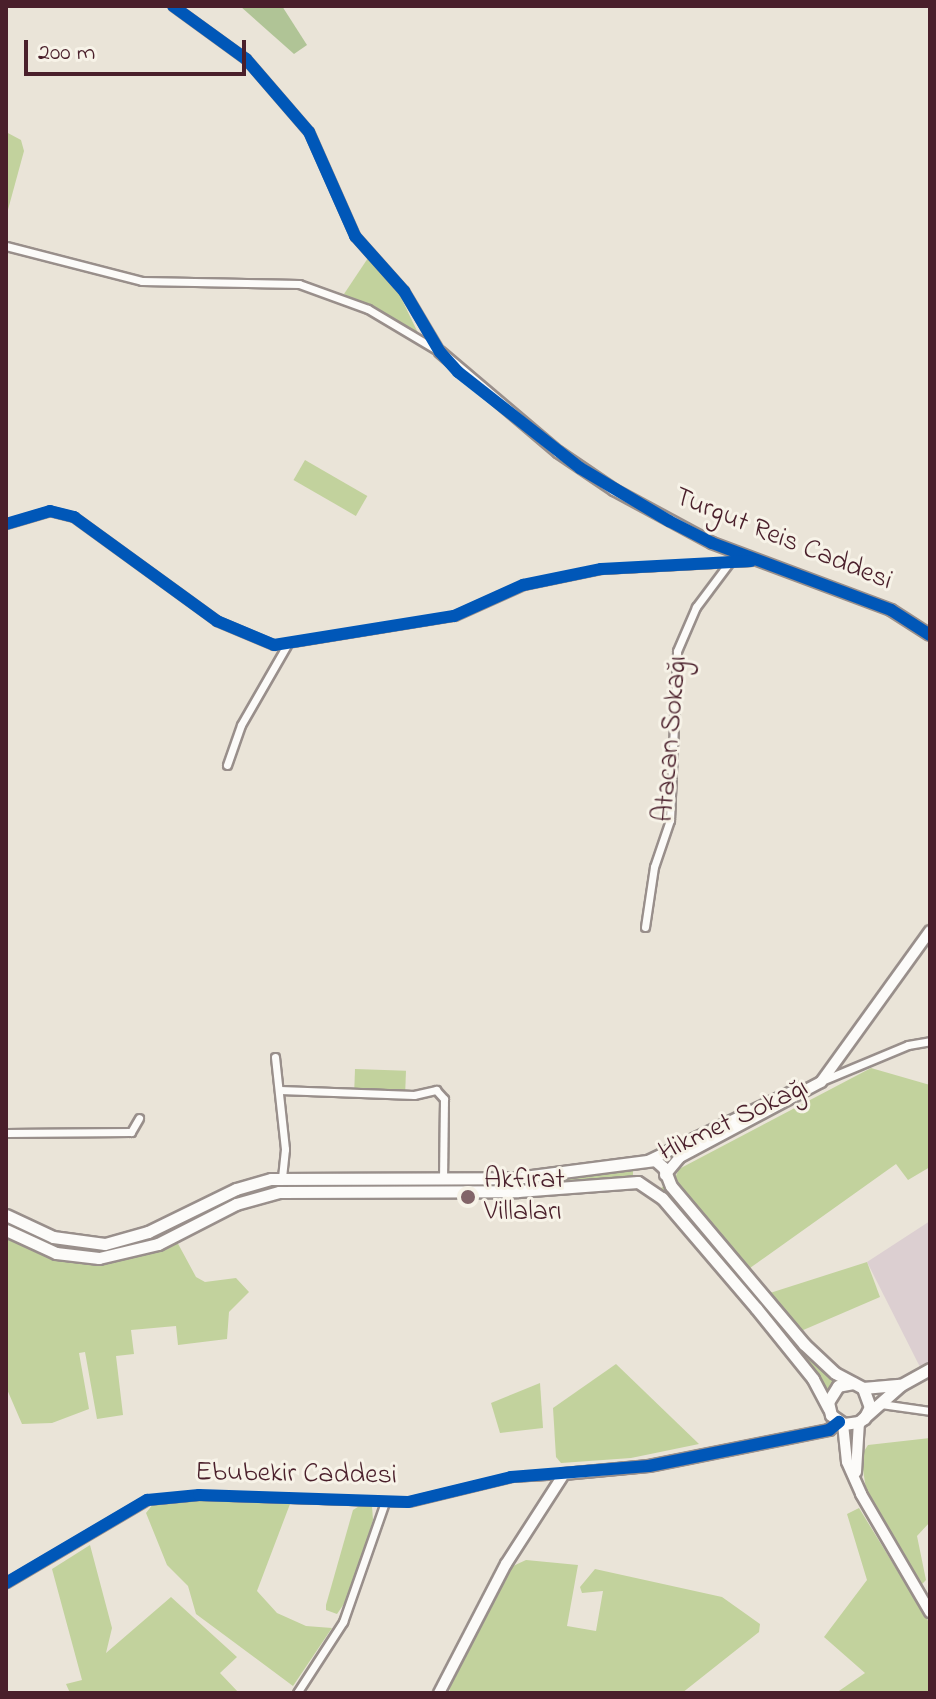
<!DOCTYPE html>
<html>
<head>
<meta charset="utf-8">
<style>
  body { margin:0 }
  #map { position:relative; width:936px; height:1699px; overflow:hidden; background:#eae4d8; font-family:"Indie Flower",sans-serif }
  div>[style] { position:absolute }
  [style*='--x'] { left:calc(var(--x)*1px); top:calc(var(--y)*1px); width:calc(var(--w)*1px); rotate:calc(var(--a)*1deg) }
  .industrial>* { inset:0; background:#dccfd1 }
  .green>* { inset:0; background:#c2d29d; transform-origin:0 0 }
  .forest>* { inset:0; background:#b0c496 }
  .roads { filter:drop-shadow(2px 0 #998f8b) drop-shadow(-2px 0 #998f8b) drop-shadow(0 2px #998f8b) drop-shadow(0 -2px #998f8b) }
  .street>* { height:7px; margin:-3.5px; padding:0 3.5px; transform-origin:3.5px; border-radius:3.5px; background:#fcfbf9 }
  .secondary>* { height:10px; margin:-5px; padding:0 5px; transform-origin:5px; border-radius:5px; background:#fcfbf9 }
  .primary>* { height:11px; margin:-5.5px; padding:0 5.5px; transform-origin:5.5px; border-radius:5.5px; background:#fcfbf9 }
  .cycleway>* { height:12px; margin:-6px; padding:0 6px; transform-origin:6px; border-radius:6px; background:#0057b8 }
  .dots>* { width:22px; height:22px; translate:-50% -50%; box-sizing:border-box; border:4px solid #f7f3e8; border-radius:50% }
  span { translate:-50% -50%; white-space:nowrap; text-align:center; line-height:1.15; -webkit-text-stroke:6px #f7f3e8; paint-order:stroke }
  .street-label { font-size:28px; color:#4a1f2b }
  .poi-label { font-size:28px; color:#4a1f2b }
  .left { translate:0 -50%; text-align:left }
  .frame { position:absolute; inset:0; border:8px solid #4a1f2b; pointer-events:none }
  .scale { position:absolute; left:24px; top:40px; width:222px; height:36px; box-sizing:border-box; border:4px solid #4a1f2b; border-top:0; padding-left:10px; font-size:24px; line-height:28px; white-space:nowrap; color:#4a1f2b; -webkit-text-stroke:6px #f7f3e8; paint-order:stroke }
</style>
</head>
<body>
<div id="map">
  <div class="industrial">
    <i style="clip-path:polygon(930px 1221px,930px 1362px,920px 1367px,867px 1262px)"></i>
  </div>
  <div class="green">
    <i style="clip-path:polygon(6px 132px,21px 140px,24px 151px,6px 217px)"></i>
    <i style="clip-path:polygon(368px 258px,394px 283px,419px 335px,344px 294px)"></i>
    <i style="left:305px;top:460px;width:72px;height:23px;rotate:30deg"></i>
    <i style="clip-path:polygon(871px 1068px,930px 1085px,930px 1167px,908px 1180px,896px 1164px,750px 1268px,680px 1186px,675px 1178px,679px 1169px)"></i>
    <i style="left:355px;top:1069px;width:51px;height:22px;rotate:2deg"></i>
    <i style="clip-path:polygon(633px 1171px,633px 1177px,510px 1187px,341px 1186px,342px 1182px,531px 1182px)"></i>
    <i style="clip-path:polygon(290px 1181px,330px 1182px,330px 1186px,253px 1192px,149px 1241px,114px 1250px,60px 1248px,6px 1225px,64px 1245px,114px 1246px,148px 1237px,231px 1196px)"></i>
    <i style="clip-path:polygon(665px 1185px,804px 1354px,835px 1380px,826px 1391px,660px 1189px)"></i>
    <i style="clip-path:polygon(6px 1238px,44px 1256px,94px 1262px,129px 1259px,176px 1240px,196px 1277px,205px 1282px,236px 1278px,249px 1292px,229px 1312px,227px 1339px,178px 1345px,176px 1326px,131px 1330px,134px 1354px,116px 1356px,123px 1415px,97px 1419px,85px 1352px,79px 1353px,89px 1409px,52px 1423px,22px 1424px,6px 1387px)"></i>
    <i style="clip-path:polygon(867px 1262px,880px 1297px,801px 1331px,770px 1293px)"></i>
    <i style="clip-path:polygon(616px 1364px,699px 1444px,631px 1458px,561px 1463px,556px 1457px,553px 1408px)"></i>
    <i style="clip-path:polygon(540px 1383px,543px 1428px,500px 1433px,491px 1403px)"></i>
    <i style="clip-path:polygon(930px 1438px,930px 1522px,917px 1536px,926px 1580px,921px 1585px,867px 1496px,861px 1456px,868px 1445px)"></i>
    <i style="clip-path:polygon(197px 1499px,290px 1504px,257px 1591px,277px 1613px,306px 1626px,332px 1628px,293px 1686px,196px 1614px,188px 1586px,167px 1565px,146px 1513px,153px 1504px)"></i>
    <i style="clip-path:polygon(361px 1505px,372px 1506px,373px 1520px,350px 1595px,337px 1614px,326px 1610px,326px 1605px,353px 1510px)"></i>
    <i style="clip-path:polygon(859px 1508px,930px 1624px,930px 1693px,836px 1693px,865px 1673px,824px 1637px,867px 1580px,847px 1514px)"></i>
    <i style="clip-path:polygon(90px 1545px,112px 1628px,106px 1653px,171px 1597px,237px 1657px,220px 1673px,239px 1693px,70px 1693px,66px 1684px,82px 1680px,52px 1569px)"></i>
    <i style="clip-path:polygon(526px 1560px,578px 1565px,567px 1626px,596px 1631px,603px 1591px,582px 1593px,580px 1587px,595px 1569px,722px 1597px,760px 1624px,759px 1632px,682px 1693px,450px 1693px,449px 1684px,513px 1566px)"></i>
  </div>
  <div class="forest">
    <i style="clip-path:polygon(240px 6px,282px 6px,307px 45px,294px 54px)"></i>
  </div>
  <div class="roads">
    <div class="street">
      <i style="--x:173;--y:6;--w:90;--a:36"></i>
      <i style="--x:246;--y:59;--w:96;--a:49.2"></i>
      <i style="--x:309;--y:132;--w:114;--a:66.1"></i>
      <i style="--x:355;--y:236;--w:74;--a:48.3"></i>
      <i style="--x:404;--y:291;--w:69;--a:59.3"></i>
      <i style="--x:6;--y:246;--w:140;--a:14.4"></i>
      <i style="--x:142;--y:281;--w:157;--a:1.1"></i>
      <i style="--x:299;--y:284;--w:73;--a:19.9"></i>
      <i style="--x:368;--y:309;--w:84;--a:30.8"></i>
      <i style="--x:6;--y:524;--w:46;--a:-16.5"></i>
      <i style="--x:50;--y:511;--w:25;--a:14"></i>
      <i style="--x:74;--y:517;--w:177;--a:36"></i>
      <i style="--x:217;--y:621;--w:62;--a:22.8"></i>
      <i style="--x:274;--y:645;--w:182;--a:-9.2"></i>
      <i style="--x:454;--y:616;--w:76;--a:-24.2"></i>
      <i style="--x:523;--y:585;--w:80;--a:-11.6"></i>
      <i style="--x:601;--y:569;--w:152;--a:-3"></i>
      <i style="--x:227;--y:765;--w:42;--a:-70.7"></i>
      <i style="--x:241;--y:725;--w:92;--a:-60.1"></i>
      <i style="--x:645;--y:927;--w:61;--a:-81.5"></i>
      <i style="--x:654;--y:867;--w:50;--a:-71.2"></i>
      <i style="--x:670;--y:820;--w:169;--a:-87.6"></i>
      <i style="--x:677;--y:651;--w:48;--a:-66.6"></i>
      <i style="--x:696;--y:607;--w:55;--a:-53.1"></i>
      <i style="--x:275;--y:1057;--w:93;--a:83.8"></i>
      <i style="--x:285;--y:1149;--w:29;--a:96"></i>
      <i style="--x:824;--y:1080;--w:91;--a:-22.6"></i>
      <i style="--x:908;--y:1045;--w:22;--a:-10"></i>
      <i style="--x:280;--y:1090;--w:134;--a:2.1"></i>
      <i style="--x:414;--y:1095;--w:23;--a:-13"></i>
      <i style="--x:436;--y:1090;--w:12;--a:48"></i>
      <i style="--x:444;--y:1099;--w:80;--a:90.7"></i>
      <i style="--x:6;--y:1133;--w:125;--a:-0.5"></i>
      <i style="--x:131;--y:1132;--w:16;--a:-60"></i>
      <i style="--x:881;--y:1404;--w:49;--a:8.1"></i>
      <i style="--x:6;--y:1583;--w:164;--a:-30.5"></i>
      <i style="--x:147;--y:1500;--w:52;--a:-5.5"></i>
      <i style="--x:199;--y:1495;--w:209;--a:1.9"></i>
      <i style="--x:408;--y:1502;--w:106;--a:-13.6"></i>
      <i style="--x:511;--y:1477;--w:53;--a:-3.2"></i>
      <i style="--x:297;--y:1693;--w:85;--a:-57.1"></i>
      <i style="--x:343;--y:1622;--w:127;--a:-70.7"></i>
    </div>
    <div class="secondary">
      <i style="--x:440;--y:352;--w:155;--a:40.3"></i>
      <i style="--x:558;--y:452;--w:68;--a:34.2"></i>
      <i style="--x:614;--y:490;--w:111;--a:28.4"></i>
      <i style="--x:712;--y:543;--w:191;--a:20.5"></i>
      <i style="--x:891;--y:610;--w:46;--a:32.7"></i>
      <i style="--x:648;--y:1161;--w:169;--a:-25.7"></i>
      <i style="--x:665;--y:1175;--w:23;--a:-50"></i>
      <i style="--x:680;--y:1157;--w:160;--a:-28"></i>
      <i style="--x:821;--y:1082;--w:186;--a:-54.2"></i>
      <i style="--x:843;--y:1424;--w:38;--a:84"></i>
      <i style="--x:847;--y:1462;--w:35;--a:66"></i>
      <i style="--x:861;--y:1494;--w:137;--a:59.7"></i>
      <i style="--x:856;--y:1472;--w:50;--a:-86.6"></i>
      <i style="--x:439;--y:1693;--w:145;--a:-62.6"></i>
      <i style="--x:506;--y:1564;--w:107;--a:-57.2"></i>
      <i style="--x:564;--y:1474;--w:85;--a:-5.4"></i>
      <i style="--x:649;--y:1466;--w:184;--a:-11.3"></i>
      <i style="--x:829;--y:1430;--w:13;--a:-39"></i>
    </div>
    <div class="primary">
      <i style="--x:6;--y:1215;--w:52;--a:25.1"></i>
      <i style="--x:53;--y:1237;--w:52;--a:7.7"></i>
      <i style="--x:105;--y:1244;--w:45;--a:-15.6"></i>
      <i style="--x:148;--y:1232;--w:98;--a:-26"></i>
      <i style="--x:236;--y:1189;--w:36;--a:-16"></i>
      <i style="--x:271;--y:1179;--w:245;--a:-0.2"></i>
      <i style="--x:516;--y:1178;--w:140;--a:-7.4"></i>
      <i style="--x:655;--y:1160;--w:12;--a:42"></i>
      <i style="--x:664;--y:1168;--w:19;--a:69"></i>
      <i style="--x:671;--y:1186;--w:207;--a:49.9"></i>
      <i style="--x:804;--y:1344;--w:42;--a:43.1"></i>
      <i style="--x:835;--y:1373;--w:32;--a:28"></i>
      <i style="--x:863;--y:1388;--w:20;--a:70"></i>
      <i style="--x:870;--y:1407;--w:13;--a:117"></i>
      <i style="--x:6;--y:1230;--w:55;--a:24.7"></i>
      <i style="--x:56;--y:1253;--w:43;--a:6.6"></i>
      <i style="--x:99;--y:1258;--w:61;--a:-13.3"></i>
      <i style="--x:158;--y:1244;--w:88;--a:-27.1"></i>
      <i style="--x:236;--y:1204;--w:45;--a:-15.6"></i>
      <i style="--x:279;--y:1192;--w:239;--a:-0.2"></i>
      <i style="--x:518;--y:1191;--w:120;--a:-4.3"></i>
      <i style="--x:638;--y:1182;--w:29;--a:34"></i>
      <i style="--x:662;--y:1198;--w:145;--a:49.5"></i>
      <i style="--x:756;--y:1308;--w:91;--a:51.2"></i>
      <i style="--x:813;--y:1379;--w:34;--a:62"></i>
      <i style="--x:853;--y:1383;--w:15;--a:169"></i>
      <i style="--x:838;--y:1386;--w:19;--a:122"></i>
      <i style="--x:828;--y:1402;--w:13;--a:77"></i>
      <i style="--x:831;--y:1415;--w:16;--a:35"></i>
      <i style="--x:844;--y:1424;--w:15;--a:-8"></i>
      <i style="--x:859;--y:1422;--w:56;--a:-41.4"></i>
      <i style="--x:901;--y:1385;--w:33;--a:-29"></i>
      <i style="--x:863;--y:1388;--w:37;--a:-5"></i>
    </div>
  </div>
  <div class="cycleway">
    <i style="--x:173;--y:6;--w:90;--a:36"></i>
    <i style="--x:246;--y:59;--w:96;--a:49.2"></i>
    <i style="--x:309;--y:132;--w:114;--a:66.1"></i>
    <i style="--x:355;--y:236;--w:74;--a:48.3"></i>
    <i style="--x:404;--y:291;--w:71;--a:59.5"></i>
    <i style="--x:440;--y:352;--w:27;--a:48"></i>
    <i style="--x:458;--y:372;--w:155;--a:38.2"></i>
    <i style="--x:580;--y:468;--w:104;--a:30.8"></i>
    <i style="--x:669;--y:521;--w:48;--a:27.1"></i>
    <i style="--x:712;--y:543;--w:191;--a:20.5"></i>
    <i style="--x:891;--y:610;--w:46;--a:32.7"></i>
    <i style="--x:6;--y:524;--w:46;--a:-16.5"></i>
    <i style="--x:50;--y:511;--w:25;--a:14"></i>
    <i style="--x:74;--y:517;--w:177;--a:36"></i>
    <i style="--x:217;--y:621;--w:62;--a:22.8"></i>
    <i style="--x:274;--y:645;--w:182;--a:-9.2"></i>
    <i style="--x:454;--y:616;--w:76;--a:-24.2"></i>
    <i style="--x:523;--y:585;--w:80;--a:-11.6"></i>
    <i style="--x:601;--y:569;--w:150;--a:-3.1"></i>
    <i style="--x:6;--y:1583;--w:164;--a:-30.5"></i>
    <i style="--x:147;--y:1500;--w:52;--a:-5.5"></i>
    <i style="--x:199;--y:1495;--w:209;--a:1.9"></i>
    <i style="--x:408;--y:1502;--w:106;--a:-13.6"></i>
    <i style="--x:511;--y:1477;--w:138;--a:-4.6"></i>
    <i style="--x:649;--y:1466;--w:184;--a:-11.3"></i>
    <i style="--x:829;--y:1430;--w:13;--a:-39"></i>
  </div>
  <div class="dots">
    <i style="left:468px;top:1197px;background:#826468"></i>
  </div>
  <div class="street-label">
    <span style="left:783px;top:540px;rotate:22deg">Turgut Reis Caddesi</span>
    <span style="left:672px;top:739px;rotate:-85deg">Atacan Sokağı</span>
    <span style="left:734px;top:1121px;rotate:-25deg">Hikmet Sokağı</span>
    <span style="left:296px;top:1475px;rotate:1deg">Ebubekir Caddesi</span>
  </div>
  <div class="poi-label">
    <span class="left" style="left:484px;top:1197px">Akfırat<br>Villaları</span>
  </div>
  <div class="frame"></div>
  <div class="scale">200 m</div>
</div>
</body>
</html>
